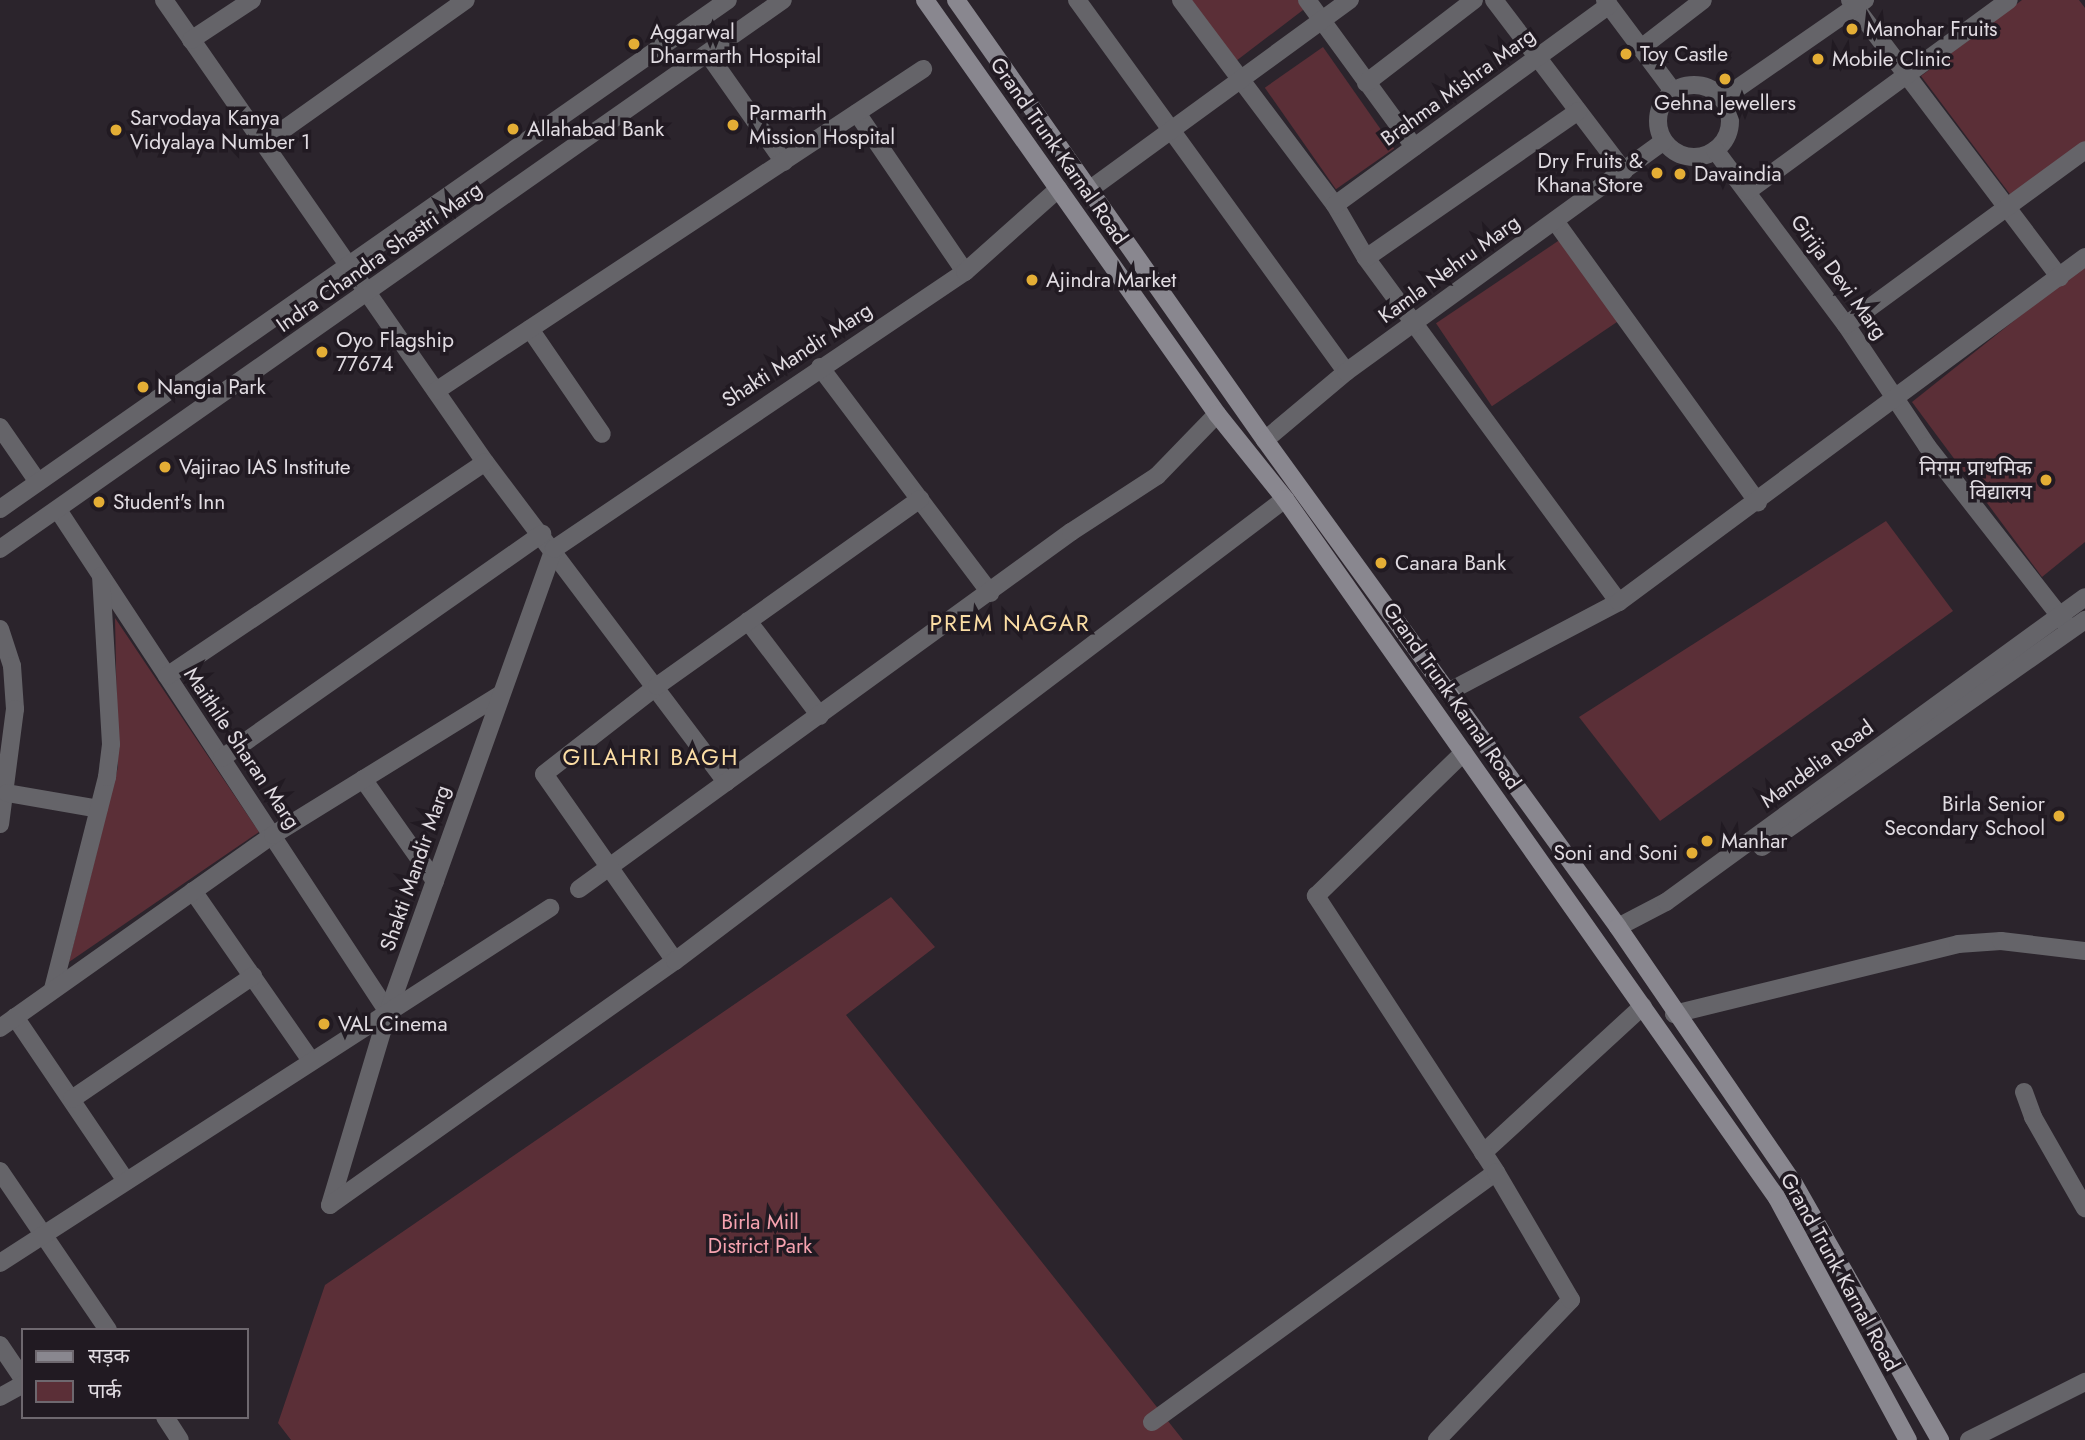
<!DOCTYPE html>
<html>
<head>
<meta charset="utf-8">
<style>
  body { margin:0 }
  #map { position:relative; width:2085px; height:1440px; overflow:hidden; background:#2b242c; font-family:Jost,"Noto Sans Devanagari",sans-serif }
  div>[style] { position:absolute }
  [style*='--x'] { left:calc(var(--x)*1px); top:calc(var(--y)*1px); width:calc(var(--w)*1px); rotate:calc(var(--a)*1deg) }
  .green>* { inset:0; background:#5b2f37; transform-origin:0 0 }
  .minor>* { height:18px; margin:-9px; padding:0 9px; transform-origin:9px; border-radius:9px; background:#656469 }
  .minor>.ring { margin:-9px; padding:0; box-sizing:content-box; background:none; border:18px solid #656469; border-radius:50% }
  .tertiary>* { height:18px; margin:-9px; padding:0 9px; transform-origin:9px; border-radius:9px; background:#656469 }
  .secondary>* { height:18px; margin:-9px; padding:0 9px; transform-origin:9px; border-radius:9px; background:#89878f }
  .dots>* { width:19px; height:19px; translate:-50% -50%; box-sizing:border-box; border:4px solid #211a22; border-radius:50% }
  span { translate:-50% -50%; white-space:nowrap; text-align:center; line-height:1.15; -webkit-text-stroke:7px #211a22; paint-order:stroke }
  .poi-label { font-size:21px; color:#e1dce2 }
  .left { translate:0 -50%; text-align:left }
  .right { translate:-100% -50%; text-align:right }
  .street-label { font-size:21px; color:#e1dce2 }
  .park-label { font-size:21px; color:#f7a3b0 }
  .neighbourhood-label { font-size:23px; color:#fbdda4; letter-spacing:2px }
  .legend { position:absolute; left:21px; top:1328px; width:228px; height:91px; box-sizing:border-box; background:#211a22; border:2px solid #6e686f; margin:0; padding:9px 12px; list-style:none; font-size:21px; color:#e1dce2 }
  .legend li { display:flex; align-items:center; gap:14px; height:35px }
  .legend b { width:35px; border:2px solid #6e686f }
</style>
</head>
<body>
<div id="map">
  <div class="green">
    <i style="clip-path:polygon(1189px 0,1301px 0,1307px 7px,1236px 61px)"></i>
    <i style="clip-path:polygon(2022px 0,2079px 0,2085px 8px,2085px 142px,2012px 197px,1921px 76px)"></i>
    <i style="left:1323px;top:47px;width:124px;height:71px;rotate:55deg"></i>
    <i style="left:1567px;top:235px;width:100px;height:158px;rotate:56deg"></i>
    <i style="clip-path:polygon(2085px 264px,2085px 542px,2042px 577px,1912px 402px)"></i>
    <i style="clip-path:polygon(1886px 521px,1953px 611px,1660px 821px,1579px 717px)"></i>
    <i style="clip-path:polygon(115px 618px,259px 832px,69px 962px,118px 767px)"></i>
    <i style="clip-path:polygon(891px 897px,935px 947px,846px 1015px,1183px 1440px,291px 1440px,278px 1423px,325px 1285px)"></i>
  </div>
  <div class="minor">
    <i style="--x:164;--y:0;--w:563;--a:55.21"></i>
    <i style="--x:485;--y:462;--w:401;--a:53"></i>
    <i style="--x:1077;--y:0;--w:459;--a:54.1"></i>
    <i style="--x:1181;--y:0;--w:256;--a:53.1"></i>
    <i style="--x:1335;--y:205;--w:61;--a:59.7"></i>
    <i style="--x:1366;--y:258;--w:427;--a:53.7"></i>
    <i style="--x:1307;--y:0;--w:182;--a:53.9"></i>
    <i style="--x:1494;--y:0;--w:215;--a:52.8"></i>
    <i style="--x:1605;--y:0;--w:114;--a:53.2"></i>
    <i style="--x:1850;--y:0;--w:348;--a:52.9"></i>
    <i style="--x:191;--y:40;--w:73;--a:-33.3"></i>
    <i style="--x:1641;--y:48;--w:78;--a:-37.7"></i>
    <i style="--x:708;--y:54;--w:132;--a:54.9"></i>
    <i style="--x:1366;--y:83;--w:136;--a:-37.5"></i>
    <i class="ring" style="left:1658px;top:85px;width:54px;height:54px"></i>
    <i style="--x:1722;--y:99;--w:174;--a:-34.7"></i>
    <i style="--x:857;--y:113;--w:192;--a:55.8"></i>
    <i style="--x:266;--y:142;--w:245;--a:-35.4"></i>
    <i style="--x:1715;--y:150;--w:219;--a:53.2"></i>
    <i style="--x:1846;--y:325;--w:146;--a:56.2"></i>
    <i style="--x:1927;--y:446;--w:231;--a:52"></i>
    <i style="--x:1089;--y:190;--w:323;--a:-36.1"></i>
    <i style="--x:1748;--y:191;--w:323;--a:-36.2"></i>
    <i style="--x:1335;--y:205;--w:339;--a:-36.1"></i>
    <i style="--x:1555;--y:221;--w:347;--a:54.2"></i>
    <i style="--x:1366;--y:258;--w:258;--a:-34.7"></i>
    <i style="--x:1846;--y:325;--w:296;--a:-36.2"></i>
    <i style="--x:530;--y:329;--w:127;--a:55.6"></i>
    <i style="--x:820;--y:367;--w:283;--a:53"></i>
    <i style="--x:436;--y:391;--w:584;--a:-33.47"></i>
    <i style="--x:0;--y:427;--w:67;--a:55.4"></i>
    <i style="--x:1265;--y:440;--w:106;--a:-40"></i>
    <i style="--x:1346;--y:372;--w:393;--a:-36"></i>
    <i style="--x:58;--y:510;--w:601;--a:56.68"></i>
    <i style="--x:748;--y:621;--w:119;--a:52.8"></i>
    <i style="--x:0;--y:629;--w:39;--a:72"></i>
    <i style="--x:12;--y:666;--w:43;--a:86"></i>
    <i style="--x:15;--y:709;--w:116;--a:97.4"></i>
    <i style="--x:167;--y:676;--w:383;--a:-33.9"></i>
    <i style="--x:1448;--y:692;--w:193;--a:-27.8"></i>
    <i style="--x:1619;--y:602;--w:580;--a:-36.51"></i>
    <i style="--x:222;--y:758;--w:391;--a:-35"></i>
    <i style="--x:363;--y:779;--w:125;--a:54.8"></i>
    <i style="--x:7;--y:793;--w:93;--a:9.9"></i>
    <i style="--x:579;--y:889;--w:608;--a:-35.97"></i>
    <i style="--x:1071;--y:532;--w:103;--a:-33.1"></i>
    <i style="--x:1157;--y:476;--w:86;--a:-45.9"></i>
    <i style="--x:193;--y:891;--w:207;--a:55.2"></i>
    <i style="--x:675;--y:961;--w:228;--a:-125"></i>
    <i style="--x:544;--y:774;--w:143;--a:-37.9"></i>
    <i style="--x:657;--y:686;--w:323;--a:-35.4"></i>
    <i style="--x:53;--y:989;--w:219;--a:-75.7"></i>
    <i style="--x:107;--y:777;--w:33;--a:-83"></i>
    <i style="--x:111;--y:744;--w:168;--a:-93.4"></i>
    <i style="--x:1674;--y:1014;--w:292;--a:-13.8"></i>
    <i style="--x:1958;--y:944;--w:43;--a:-4"></i>
    <i style="--x:2001;--y:941;--w:85;--a:6.8"></i>
    <i style="--x:15;--y:1017;--w:198;--a:55.9"></i>
    <i style="--x:0;--y:1028;--w:334;--a:-35.3"></i>
    <i style="--x:273;--y:835;--w:268;--a:-31.7"></i>
    <i style="--x:2024;--y:1092;--w:27;--a:70"></i>
    <i style="--x:2033;--y:1117;--w:105;--a:60.3"></i>
    <i style="--x:72;--y:1099;--w:219;--a:-34.2"></i>
    <i style="--x:1483;--y:1153;--w:217;--a:-42.6"></i>
    <i style="--x:0;--y:1171;--w:192;--a:55.8"></i>
    <i style="--x:330;--y:1205;--w:202;--a:-73.3"></i>
    <i style="--x:388;--y:1012;--w:492;--a:-70.3"></i>
    <i style="--x:554;--y:549;--w:496;--a:-34"></i>
    <i style="--x:965;--y:272;--w:125;--a:-41.7"></i>
    <i style="--x:330;--y:1205;--w:423;--a:-35.3"></i>
    <i style="--x:675;--y:961;--w:765;--a:-37.14"></i>
    <i style="--x:0;--y:1263;--w:655;--a:-32.84"></i>
    <i style="--x:0;--y:1345;--w:41;--a:55.9"></i>
    <i style="--x:0;--y:1397;--w:26;--a:-29"></i>
    <i style="--x:165;--y:1417;--w:27;--a:57"></i>
    <i style="--x:1152;--y:1422;--w:425;--a:-36"></i>
    <i style="--x:1496;--y:1172;--w:330;--a:-123.1"></i>
    <i style="--x:1316;--y:896;--w:206;--a:-44.2"></i>
    <i style="--x:1437;--y:1440;--w:194;--a:-46.3"></i>
    <i style="--x:1571;--y:1300;--w:148;--a:-120.4"></i>
    <i style="--x:1969;--y:1440;--w:130;--a:-26.6"></i>
  </div>
  <div class="tertiary">
    <i style="--x:0;--y:509;--w:888;--a:-34.96"></i>
    <i style="--x:0;--y:549;--w:956;--a:-35.04"></i>
    <i style="--x:1762;--y:847;--w:395;--a:-35.1"></i>
    <i style="--x:1618;--y:927;--w:54;--a:-27.5"></i>
    <i style="--x:1666;--y:902;--w:518;--a:-36.05"></i>
  </div>
  <div class="secondary">
    <i style="--x:925;--y:0;--w:507;--a:54.8"></i>
    <i style="--x:1217;--y:414;--w:109;--a:51.3"></i>
    <i style="--x:1285;--y:499;--w:855;--a:54.86"></i>
    <i style="--x:1777;--y:1198;--w:275;--a:61.6"></i>
    <i style="--x:956;--y:0;--w:538;--a:54.92"></i>
    <i style="--x:1265;--y:440;--w:601;--a:54.06"></i>
    <i style="--x:1618;--y:927;--w:311;--a:55.6"></i>
    <i style="--x:1794;--y:1184;--w:295;--a:60.3"></i>
  </div>
  <div class="dots">
    <i style="left:1852px;top:29px;background:#e4ae35"></i>
    <i style="left:634px;top:44px;background:#e4ae35"></i>
    <i style="left:1626px;top:54px;background:#e4ae35"></i>
    <i style="left:1818px;top:59px;background:#e4ae35"></i>
    <i style="left:1725px;top:79px;background:#e4ae35"></i>
    <i style="left:733px;top:125px;background:#e4ae35"></i>
    <i style="left:513px;top:129px;background:#e4ae35"></i>
    <i style="left:116px;top:130px;background:#e4ae35"></i>
    <i style="left:1657px;top:173px;background:#e4ae35"></i>
    <i style="left:1680px;top:174px;background:#e4ae35"></i>
    <i style="left:1032px;top:280px;background:#e4ae35"></i>
    <i style="left:322px;top:352px;background:#e4ae35"></i>
    <i style="left:143px;top:387px;background:#e4ae35"></i>
    <i style="left:165px;top:467px;background:#e4ae35"></i>
    <i style="left:2046px;top:480px;background:#e4ae35"></i>
    <i style="left:99px;top:502px;background:#e4ae35"></i>
    <i style="left:1381px;top:563px;background:#e4ae35"></i>
    <i style="left:2059px;top:816px;background:#e4ae35"></i>
    <i style="left:1707px;top:841px;background:#e4ae35"></i>
    <i style="left:1692px;top:853px;background:#e4ae35"></i>
    <i style="left:324px;top:1024px;background:#e4ae35"></i>
  </div>
  <div class="poi-label">
    <span class="left" style="left:1866px;top:29px">Manohar Fruits</span>
    <span class="left" style="left:650px;top:44px">Aggarwal<br>Dharmarth Hospital</span>
    <span class="left" style="left:1640px;top:54px">Toy Castle</span>
    <span class="left" style="left:1832px;top:59px">Mobile Clinic</span>
    <span style="left:1725px;top:103px">Gehna Jewellers</span>
    <span class="left" style="left:749px;top:125px">Parmarth<br>Mission Hospital</span>
    <span class="left" style="left:130px;top:130px">Sarvodaya Kanya<br>Vidyalaya Number 1</span>
    <span class="left" style="left:527px;top:129px">Allahabad Bank</span>
    <span class="right" style="left:1643px;top:173px">Dry Fruits &amp;<br>Khana Store</span>
    <span class="left" style="left:1694px;top:174px">Davaindia</span>
    <span class="left" style="left:1046px;top:280px">Ajindra Market</span>
    <span class="left" style="left:336px;top:352px">Oyo Flagship<br>77674</span>
    <span class="left" style="left:157px;top:387px">Nangia Park</span>
    <span class="left" style="left:179px;top:467px">Vajirao IAS Institute</span>
    <span class="right" style="left:2032px;top:480px">निगम प्राथमिक<br>विद्यालय</span>
    <span class="left" style="left:113px;top:502px">Student's Inn</span>
    <span class="left" style="left:1395px;top:563px">Canara Bank</span>
    <span class="right" style="left:2045px;top:816px">Birla Senior<br>Secondary School</span>
    <span class="left" style="left:1721px;top:841px">Manhar</span>
    <span class="right" style="left:1678px;top:853px">Soni and Soni</span>
    <span class="left" style="left:338px;top:1024px">VAL Cinema</span>
  </div>
  <div class="street-label">
    <span style="left:1458px;top:87px;rotate:-36deg">Brahma Mishra Marg</span>
    <span style="left:1059px;top:151px;rotate:55deg">Grand Trunk Karnal Road</span>
    <span style="left:379px;top:257px;rotate:-35deg">Indra Chandra Shastri Marg</span>
    <span style="left:1449px;top:269px;rotate:-36deg">Kamla Nehru Marg</span>
    <span style="left:1839px;top:277px;rotate:54deg">Girija Devi Marg</span>
    <span style="left:797px;top:355px;rotate:-33deg">Shakti Mandir Marg</span>
    <span style="left:1452px;top:696px;rotate:55deg">Grand Trunk Karnal Road</span>
    <span style="left:242px;top:748px;rotate:56deg">Maithile Sharan Marg</span>
    <span style="left:1817px;top:764px;rotate:-36deg">Mandelia Road</span>
    <span style="left:415px;top:868px;rotate:-71deg">Shakti Mandir Marg</span>
    <span style="left:1840px;top:1272px;rotate:61deg">Grand Trunk Karnal Road</span>
  </div>
  <div class="park-label">
    <span style="left:760px;top:1234px">Birla Mill<br>District Park</span>
  </div>
  <div class="neighbourhood-label">
    <span style="left:1010px;top:623px">PREM NAGAR</span>
    <span style="left:651px;top:757px">GILAHRI BAGH</span>
  </div>
  <ul class="legend">
  <li><b style="height:9px;background:#89878f"></b>सड़क</li>
  <li><b style="height:19px;background:#5b2f37"></b>पार्क</li>
  </ul>
</div>
</body>
</html>
